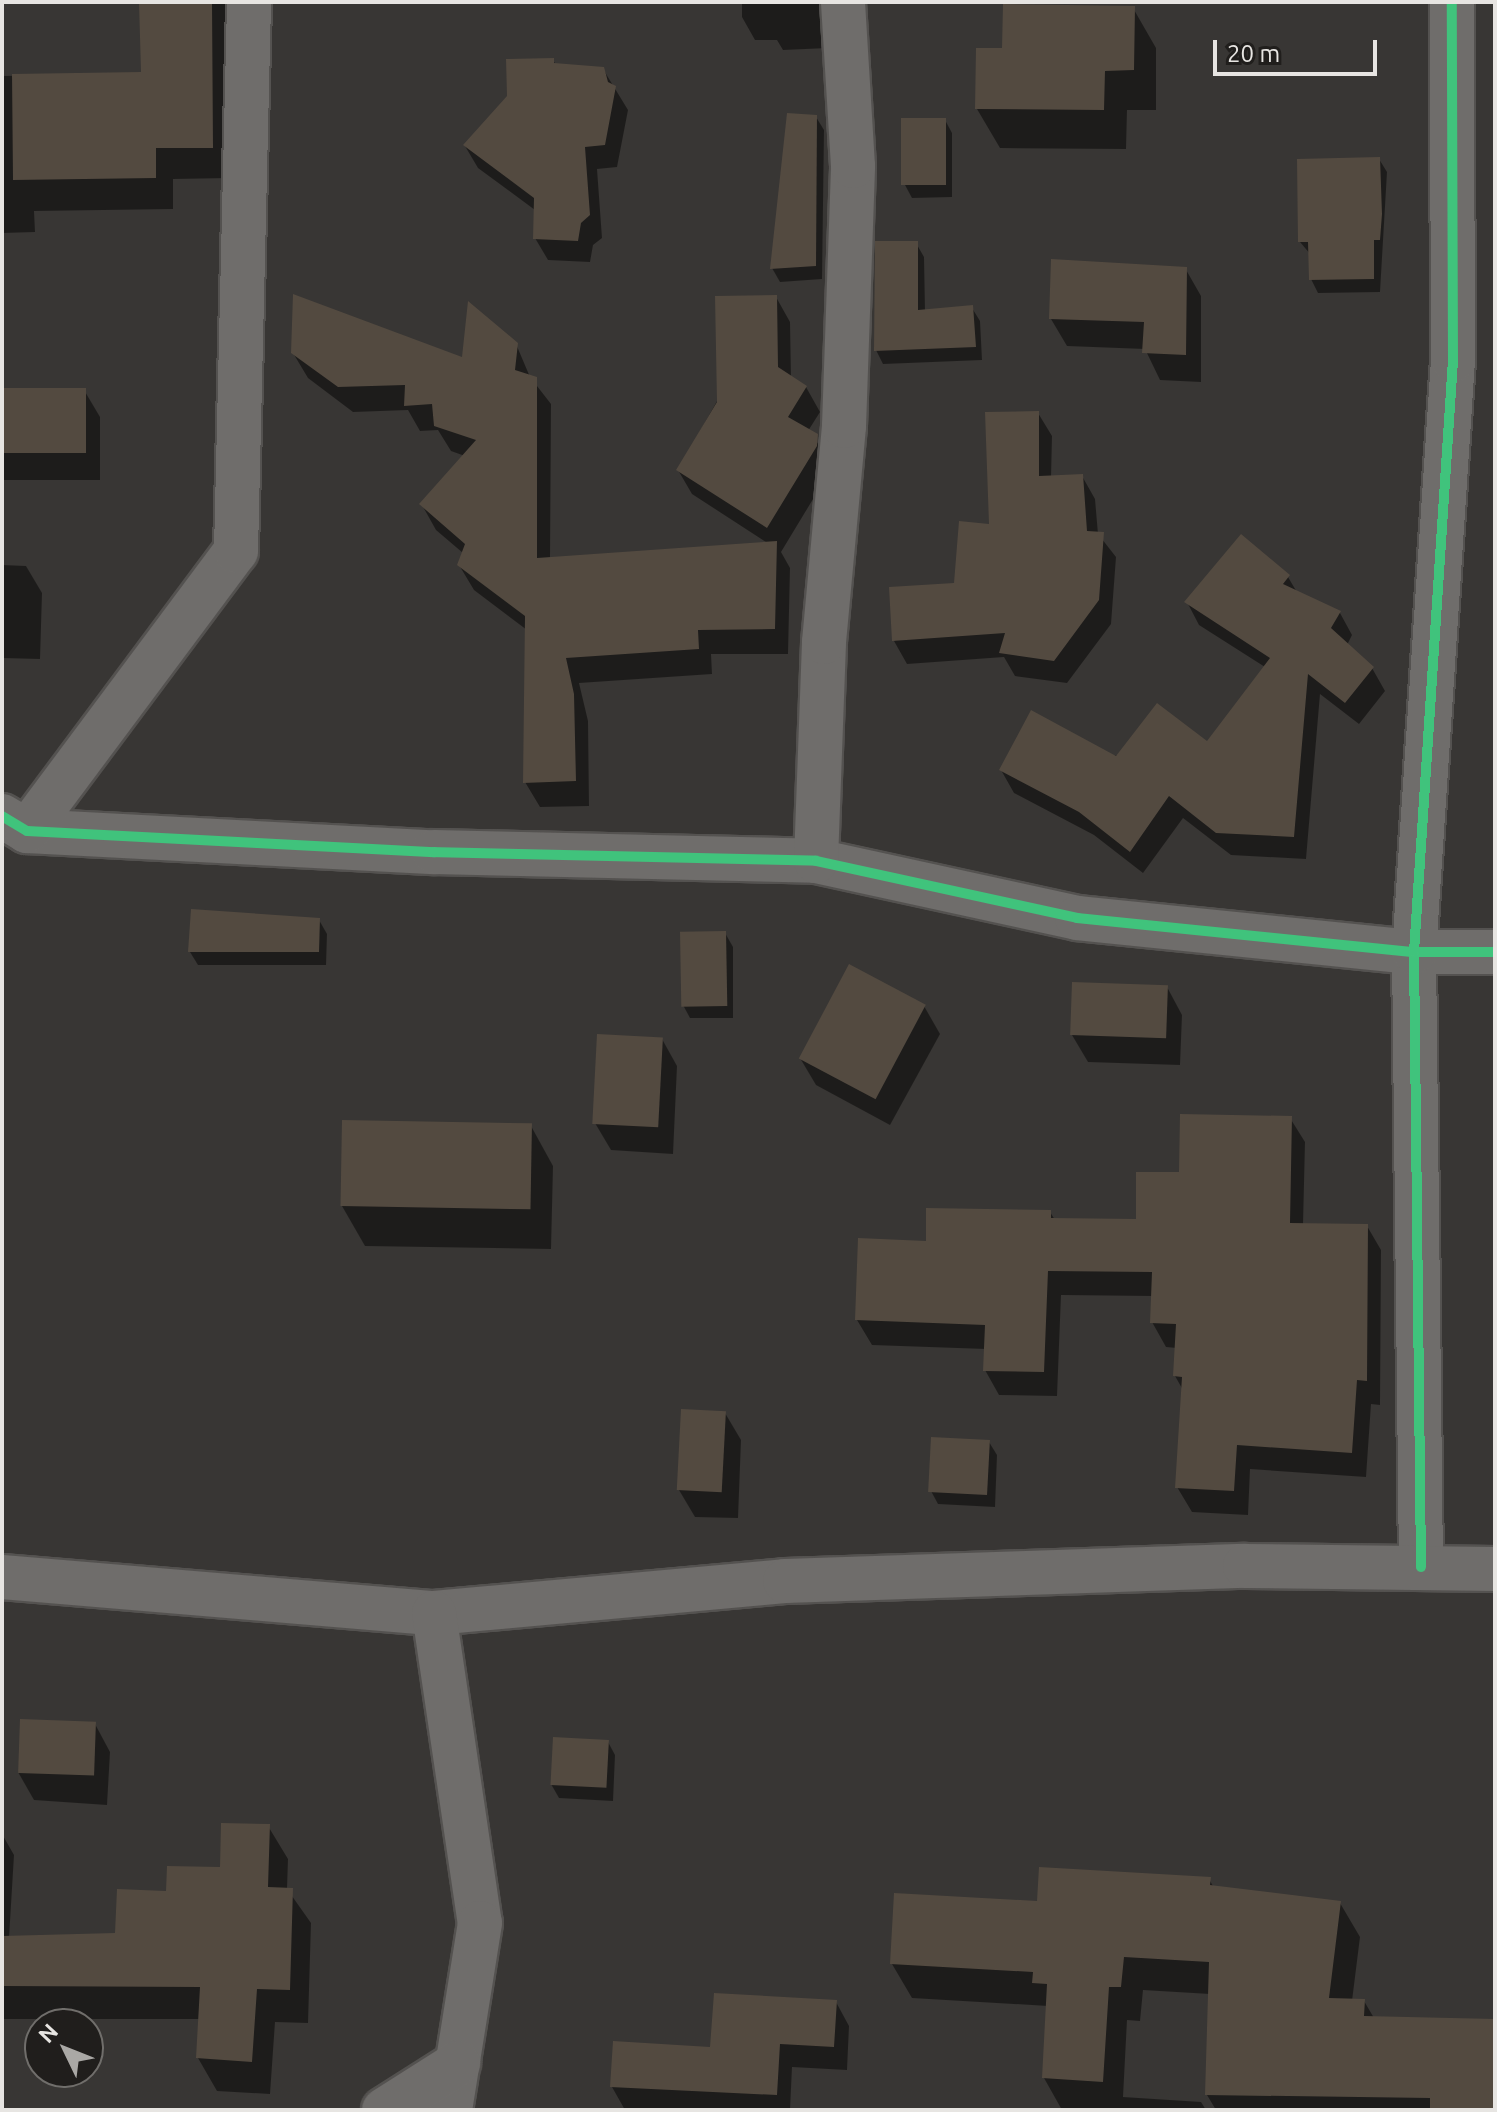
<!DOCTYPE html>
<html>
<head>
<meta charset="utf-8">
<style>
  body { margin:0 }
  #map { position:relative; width:1497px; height:2112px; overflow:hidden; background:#383634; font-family:Ubuntu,sans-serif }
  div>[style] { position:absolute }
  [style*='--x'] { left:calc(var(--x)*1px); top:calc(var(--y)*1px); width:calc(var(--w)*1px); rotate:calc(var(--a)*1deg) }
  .shadow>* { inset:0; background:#0007 }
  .building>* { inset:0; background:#534a40; transform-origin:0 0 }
  .roads { filter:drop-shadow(2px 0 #545250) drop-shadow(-2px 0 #545250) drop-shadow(0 2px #545250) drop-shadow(0 -2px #545250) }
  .minor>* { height:44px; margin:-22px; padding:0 22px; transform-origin:22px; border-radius:22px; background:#6f6d6b }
  .cycleway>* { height:10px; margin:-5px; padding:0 5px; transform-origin:5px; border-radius:5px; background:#40c37c }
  span { translate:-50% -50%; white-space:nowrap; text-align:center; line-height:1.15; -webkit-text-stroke:7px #201e1c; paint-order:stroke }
  .frame { position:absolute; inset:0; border:4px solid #e7e5e2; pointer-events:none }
  .north { position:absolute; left:24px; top:2008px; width:80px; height:80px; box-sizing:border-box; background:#201e1c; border:2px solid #706e6b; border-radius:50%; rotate:313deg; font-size:22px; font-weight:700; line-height:32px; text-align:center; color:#e7e5e2 }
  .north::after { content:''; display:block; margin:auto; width:28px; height:36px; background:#aaa8a5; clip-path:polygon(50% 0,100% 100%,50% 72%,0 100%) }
  .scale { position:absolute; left:1213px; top:40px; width:164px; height:36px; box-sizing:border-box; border:4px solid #e7e5e2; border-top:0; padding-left:10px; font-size:24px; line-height:28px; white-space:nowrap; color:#e7e5e2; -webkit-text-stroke:6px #201e1c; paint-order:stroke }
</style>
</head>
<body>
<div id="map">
  <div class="shadow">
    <i style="clip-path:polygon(141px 2px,237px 2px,230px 178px,173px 179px,173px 209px,34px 211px,35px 232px,2px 233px,2px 76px,143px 74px)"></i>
    <i style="clip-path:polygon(742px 2px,826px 2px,828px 48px,783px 50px,777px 40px,755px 40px,742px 17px)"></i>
    <i style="clip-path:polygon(1133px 8px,1156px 48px,1156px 110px,1127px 110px,1126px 149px,1000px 148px,977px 109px,1004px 50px)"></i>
    <i style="clip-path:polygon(553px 60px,556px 65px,603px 69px,628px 110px,617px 167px,597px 169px,602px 238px,593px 245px,590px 262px,548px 260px,535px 238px,535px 210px,478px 168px,465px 146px)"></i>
    <i style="clip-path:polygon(816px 117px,824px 130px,822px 279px,780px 282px,772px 268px)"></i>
    <i style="clip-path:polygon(945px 120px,952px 133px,952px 197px,912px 198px,905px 185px)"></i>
    <i style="clip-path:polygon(1379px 159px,1387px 172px,1380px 292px,1318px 293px,1311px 279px,1311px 255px,1300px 242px)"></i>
    <i style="clip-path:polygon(916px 243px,924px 257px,925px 311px,972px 308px,980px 321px,982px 360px,883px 364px,876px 350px)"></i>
    <i style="clip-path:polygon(1185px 268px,1201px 296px,1201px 382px,1160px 380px,1145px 349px,1067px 346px,1051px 319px)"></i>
    <i style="clip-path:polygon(776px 297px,790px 322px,791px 378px,806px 387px,820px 412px,808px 431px,831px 460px,830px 471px,781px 552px,790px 568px,788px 654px,711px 654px,712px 674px,579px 683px,588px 721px,589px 806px,540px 807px,525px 782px,527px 630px,474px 590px,459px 565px,463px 553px,436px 530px,422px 505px,465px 456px,451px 451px,438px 430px,420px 431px,408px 410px,353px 412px,308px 378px,293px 353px,464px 360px,516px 344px,530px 377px,551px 404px,550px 559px,769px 544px,692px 494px,678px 470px)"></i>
    <i style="clip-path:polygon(2px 390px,84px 390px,100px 417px,100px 480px,2px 480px)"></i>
    <i style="clip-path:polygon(1038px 413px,1052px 436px,1051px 478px,1082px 476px,1095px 499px,1098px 534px,1116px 557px,1111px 624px,1067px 683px,1015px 676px,1004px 657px,907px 664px,894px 641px,956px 585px,991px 526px)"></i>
    <i style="clip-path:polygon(2px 565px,26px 566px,42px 593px,40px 659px,2px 658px)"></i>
    <i style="clip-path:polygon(1288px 577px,1298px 594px,1340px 613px,1352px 635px,1347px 645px,1372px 668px,1385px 691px,1359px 724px,1320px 694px,1306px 859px,1231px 855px,1183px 818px,1143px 873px,1094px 835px,1014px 793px,1001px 770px,1208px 744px,1265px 667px,1199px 625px,1187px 602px)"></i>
    <i style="clip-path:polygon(319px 920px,327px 934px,326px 965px,198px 965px,190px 952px)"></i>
    <i style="clip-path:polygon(725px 933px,733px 947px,733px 1018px,690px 1018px,683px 1005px)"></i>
    <i style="clip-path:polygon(1167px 987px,1182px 1015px,1180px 1065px,1088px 1062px,1072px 1035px)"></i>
    <i style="clip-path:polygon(924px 1006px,940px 1034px,890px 1125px,816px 1085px,800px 1058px)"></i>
    <i style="clip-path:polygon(662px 1039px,677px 1066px,673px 1154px,611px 1150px,595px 1123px)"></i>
    <i style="clip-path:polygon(1290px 1118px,1305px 1142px,1303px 1225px,1367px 1226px,1381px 1250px,1380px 1405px,1371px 1404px,1366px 1477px,1250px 1469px,1248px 1515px,1192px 1512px,1177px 1487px,1183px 1390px,1175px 1376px,1177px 1348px,1166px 1347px,1152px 1322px,1153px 1296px,1061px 1295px,1057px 1396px,999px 1395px,985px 1370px,986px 1349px,872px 1345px,857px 1320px,928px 1243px,1050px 1212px,1055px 1220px,1138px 1221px,1181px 1174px)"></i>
    <i style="clip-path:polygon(531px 1126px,553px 1166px,551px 1249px,365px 1246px,342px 1206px)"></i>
    <i style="clip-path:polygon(725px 1413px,741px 1440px,738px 1518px,695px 1517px,679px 1490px)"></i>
    <i style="clip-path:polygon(989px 1442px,997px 1455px,995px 1507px,938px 1504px,931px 1491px)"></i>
    <i style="clip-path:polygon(95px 1724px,110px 1752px,107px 1805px,34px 1800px,18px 1772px)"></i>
    <i style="clip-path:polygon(608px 1742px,615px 1755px,613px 1801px,559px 1798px,551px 1784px)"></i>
    <i style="clip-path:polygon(268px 1826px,288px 1859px,287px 1889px,311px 1923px,308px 2023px,275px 2022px,270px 2094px,217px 2091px,198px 2058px,200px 2019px,2px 2019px,2px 1834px,14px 1855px,9px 1938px,117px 1935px,168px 1893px,222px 1869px)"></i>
    <i style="clip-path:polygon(1209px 1879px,1214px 1888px,1340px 1903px,1360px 1937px,1352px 2001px,1364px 2001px,1374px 2018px,1495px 2021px,1495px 2110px,1216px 2110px,1207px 2095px,1210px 1994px,1143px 1990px,1140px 2021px,1127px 2020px,1123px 2097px,1201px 2102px,1206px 2110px,1062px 2110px,1044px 2078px,1048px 2006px,912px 1998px,892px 1964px,1039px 1904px)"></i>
    <i style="clip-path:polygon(836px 2002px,849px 2026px,847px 2070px,792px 2067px,790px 2110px,625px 2110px,612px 2087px)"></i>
  </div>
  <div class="building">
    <i style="clip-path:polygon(139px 2px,212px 2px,213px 148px,156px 148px,156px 178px,13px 180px,12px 74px,141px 72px)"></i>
    <i style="clip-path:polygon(1003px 4px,1135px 6px,1134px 70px,1105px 71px,1104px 110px,975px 109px,976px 48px,1002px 48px)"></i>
    <i style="clip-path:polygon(554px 58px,554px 63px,604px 67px,608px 82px,616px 86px,605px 145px,585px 147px,590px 215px,581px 223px,578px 241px,533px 239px,534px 198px,463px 145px,507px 96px,506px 59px)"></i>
    <i style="clip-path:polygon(787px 113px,817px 115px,816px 266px,770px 269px)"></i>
    <i style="left:901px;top:118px;width:45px;height:67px"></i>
    <i style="clip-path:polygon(1380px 157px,1382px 214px,1380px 240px,1374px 240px,1374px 279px,1309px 280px,1308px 242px,1298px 242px,1297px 159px)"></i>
    <i style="clip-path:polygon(875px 241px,918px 241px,918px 310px,973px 305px,976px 347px,874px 351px)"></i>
    <i style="clip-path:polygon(1051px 259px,1187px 267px,1186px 355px,1142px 353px,1144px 322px,1049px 319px)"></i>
    <i style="clip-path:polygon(293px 294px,462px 357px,468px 301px,518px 343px,515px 370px,537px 377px,537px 558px,777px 541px,775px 629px,698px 630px,699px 649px,566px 658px,574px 694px,576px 781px,523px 783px,525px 616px,457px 565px,465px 544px,419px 504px,476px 440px,434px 426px,432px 404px,404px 406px,405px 385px,338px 387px,291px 353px)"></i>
    <i style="clip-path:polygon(777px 295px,778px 367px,807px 386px,788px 417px,818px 434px,817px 446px,767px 528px,676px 470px,717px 402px,715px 296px)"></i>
    <i style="left:2px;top:388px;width:84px;height:65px"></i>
    <i style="clip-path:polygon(1039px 411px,1039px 476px,1083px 474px,1087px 531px,1104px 532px,1099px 600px,1054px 661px,999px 653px,1005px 633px,892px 641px,889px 587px,954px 583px,959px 521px,989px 524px,985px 412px)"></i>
    <i style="clip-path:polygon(1241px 534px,1290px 575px,1283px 584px,1341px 611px,1331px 628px,1374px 667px,1345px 703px,1308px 674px,1294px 837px,1216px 833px,1169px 796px,1130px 852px,1079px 812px,999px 770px,1031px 710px,1116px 756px,1157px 703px,1207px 741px,1270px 658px,1184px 602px)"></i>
    <i style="clip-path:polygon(191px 909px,320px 918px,319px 952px,188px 952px)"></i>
    <i style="left:726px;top:931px;width:75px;height:46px;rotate:89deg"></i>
    <i style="left:849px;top:964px;width:87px;height:107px;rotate:28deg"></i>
    <i style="left:1072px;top:982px;width:96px;height:53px;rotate:2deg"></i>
    <i style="left:597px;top:1034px;width:66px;height:90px;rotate:3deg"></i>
    <i style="clip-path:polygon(1180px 1114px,1292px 1116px,1290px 1223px,1368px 1224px,1367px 1381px,1357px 1380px,1352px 1453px,1237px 1445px,1234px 1491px,1175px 1488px,1182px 1377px,1173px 1376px,1176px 1324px,1150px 1323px,1152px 1272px,1048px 1271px,1044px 1372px,983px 1371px,985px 1325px,855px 1320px,858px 1238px,926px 1241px,926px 1208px,1051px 1210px,1051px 1218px,1136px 1219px,1136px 1172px,1179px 1172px)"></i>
    <i style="left:342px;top:1120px;width:190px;height:86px;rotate:1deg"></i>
    <i style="left:681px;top:1409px;width:45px;height:81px;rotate:3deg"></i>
    <i style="left:931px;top:1437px;width:59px;height:55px;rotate:3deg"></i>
    <i style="left:20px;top:1719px;width:76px;height:54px;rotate:2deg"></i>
    <i style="left:553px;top:1737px;width:56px;height:48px;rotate:3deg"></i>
    <i style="clip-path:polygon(221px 1823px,270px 1824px,268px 1887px,293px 1888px,290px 1990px,257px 1989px,252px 2062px,196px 2058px,200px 1987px,2px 1986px,2px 1936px,115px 1933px,117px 1889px,166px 1891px,167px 1866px,220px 1867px)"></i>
    <i style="clip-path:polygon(1039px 1867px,1211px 1877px,1210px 1885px,1341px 1901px,1329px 1998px,1365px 1999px,1364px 2016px,1495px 2019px,1495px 2110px,1430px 2110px,1430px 2098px,1205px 2095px,1209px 1962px,1124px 1957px,1121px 1987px,1109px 1987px,1103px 2082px,1042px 2078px,1047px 1984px,1032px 1983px,1033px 1972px,890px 1964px,894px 1893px,1037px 1901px)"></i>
    <i style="clip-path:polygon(714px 1993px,837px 2000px,834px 2047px,780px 2044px,777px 2095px,610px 2087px,613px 2041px,710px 2047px)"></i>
  </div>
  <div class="roads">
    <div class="minor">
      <i style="--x:2;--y:816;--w:29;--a:31"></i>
      <i style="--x:27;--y:831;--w:408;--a:3"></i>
      <i style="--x:434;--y:852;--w:382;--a:1.3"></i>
      <i style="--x:816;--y:861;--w:267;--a:12.3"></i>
      <i style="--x:1077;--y:918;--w:339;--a:5.8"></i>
      <i style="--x:1414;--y:952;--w:81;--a:0"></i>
      <i style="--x:27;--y:831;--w:349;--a:-53.3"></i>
      <i style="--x:236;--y:551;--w:549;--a:-88.64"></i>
      <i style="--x:816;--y:861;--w:219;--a:-87.9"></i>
      <i style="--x:824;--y:642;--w:217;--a:-84.7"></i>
      <i style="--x:844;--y:426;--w:260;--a:-88"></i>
      <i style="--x:853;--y:166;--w:164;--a:-93.5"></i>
      <i style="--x:1421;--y:1567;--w:615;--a:-90.65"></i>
      <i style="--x:1414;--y:952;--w:593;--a:-86.23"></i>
      <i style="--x:1453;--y:360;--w:358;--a:-90.2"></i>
      <i style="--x:2;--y:1577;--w:433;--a:4.8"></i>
      <i style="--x:434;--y:1613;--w:352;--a:-5.2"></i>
      <i style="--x:785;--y:1581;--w:460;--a:-1.9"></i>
      <i style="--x:1245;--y:1566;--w:250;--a:0.7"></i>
      <i style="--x:434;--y:1613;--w:313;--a:81.6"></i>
      <i style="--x:480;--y:1923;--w:189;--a:99.1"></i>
      <i style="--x:384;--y:2110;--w:88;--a:-32.4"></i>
    </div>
  </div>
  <div class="cycleway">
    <i style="--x:2;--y:816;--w:29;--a:31"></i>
    <i style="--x:27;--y:831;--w:408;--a:3"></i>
    <i style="--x:434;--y:852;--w:382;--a:1.3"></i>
    <i style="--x:816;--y:861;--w:267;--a:12.3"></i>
    <i style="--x:1077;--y:918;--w:339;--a:5.8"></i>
    <i style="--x:1414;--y:952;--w:81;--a:0"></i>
    <i style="--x:1421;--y:1567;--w:615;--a:-90.65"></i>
    <i style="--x:1414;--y:952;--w:593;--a:-86.23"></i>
    <i style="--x:1453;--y:360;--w:358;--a:-90.2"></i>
  </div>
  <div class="frame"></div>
  <div class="north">N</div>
  <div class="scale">20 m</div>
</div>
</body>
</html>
